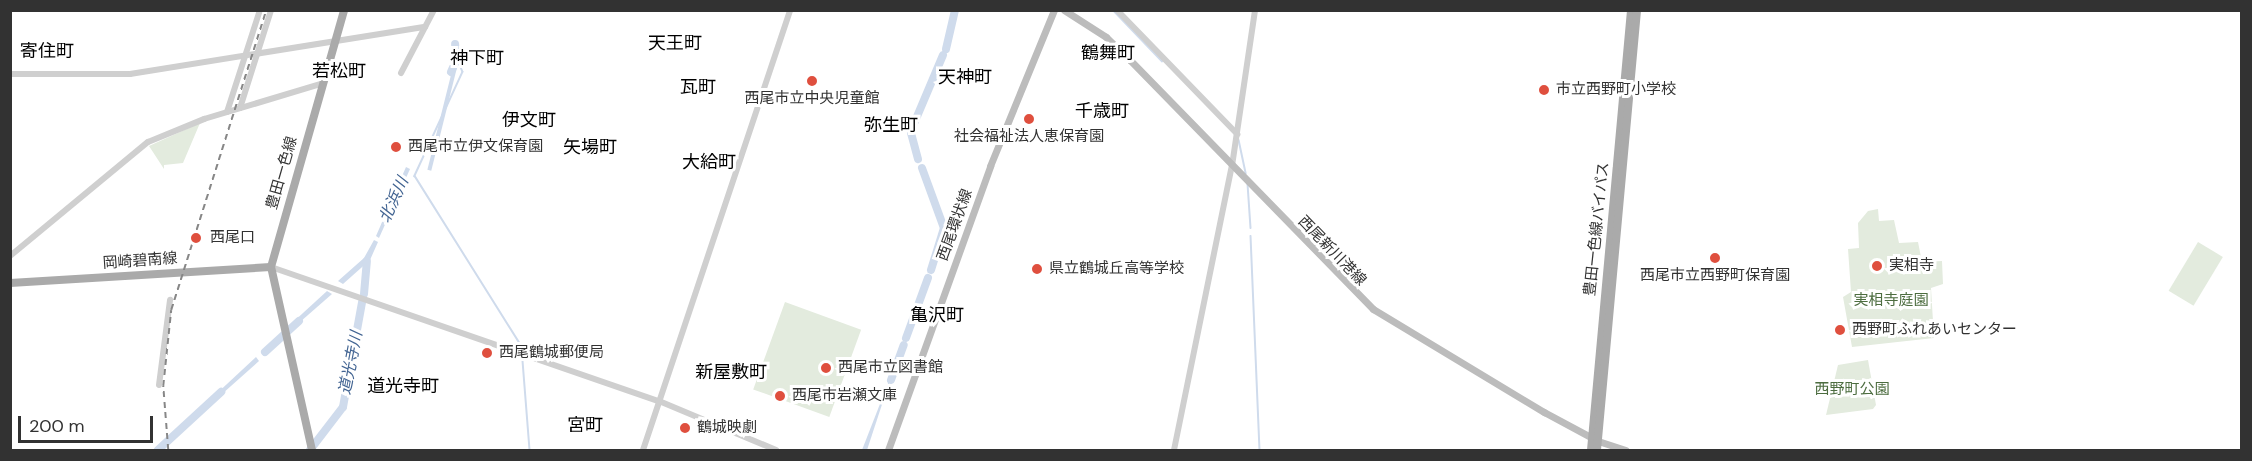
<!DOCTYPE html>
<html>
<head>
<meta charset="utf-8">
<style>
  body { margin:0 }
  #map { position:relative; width:2252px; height:461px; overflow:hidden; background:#fff; font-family:"DM Sans","Noto Sans JP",sans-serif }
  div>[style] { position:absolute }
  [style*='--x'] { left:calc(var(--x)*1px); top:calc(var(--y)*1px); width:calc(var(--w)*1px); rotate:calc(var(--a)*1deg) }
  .green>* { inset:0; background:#e3ebde; transform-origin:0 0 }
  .water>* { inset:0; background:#cfdbec; transform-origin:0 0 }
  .stream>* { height:1.5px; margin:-0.75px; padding:0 0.75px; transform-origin:0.75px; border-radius:0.75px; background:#cfdbec }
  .river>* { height:8px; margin:-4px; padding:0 4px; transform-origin:4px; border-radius:4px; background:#cfdbec }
  .tertiary>* { height:6px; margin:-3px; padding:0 3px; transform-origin:3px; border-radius:3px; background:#cfcfcf }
  .secondary>* { height:7px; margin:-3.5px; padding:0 3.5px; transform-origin:3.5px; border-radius:3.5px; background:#bcbcbc }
  .primary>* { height:8px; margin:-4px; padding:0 4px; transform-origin:4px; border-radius:4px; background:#aaa }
  .rail>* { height:1.5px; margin-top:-0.75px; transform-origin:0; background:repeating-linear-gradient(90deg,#878787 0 6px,transparent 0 10.5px) }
  .dots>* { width:16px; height:16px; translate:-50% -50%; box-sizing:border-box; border:3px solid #fff; border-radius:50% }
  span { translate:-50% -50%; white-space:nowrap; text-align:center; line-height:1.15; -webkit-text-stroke:6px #fff; paint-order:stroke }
  .poi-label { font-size:15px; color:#323232 }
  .left { translate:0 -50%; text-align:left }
  .street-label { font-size:15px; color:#323232 }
  .park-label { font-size:15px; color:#4d6d40 }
  .water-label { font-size:16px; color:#426492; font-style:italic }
  .quarter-label { font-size:18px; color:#000 }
  .frame { position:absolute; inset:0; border:12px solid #323232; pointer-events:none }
  .scale { position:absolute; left:18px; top:416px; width:135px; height:27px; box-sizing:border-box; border:3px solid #323232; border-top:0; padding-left:8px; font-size:18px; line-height:21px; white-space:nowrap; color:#323232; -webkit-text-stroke:4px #fff; paint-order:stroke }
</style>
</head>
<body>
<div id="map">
  <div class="green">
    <i style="clip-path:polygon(200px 123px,183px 163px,164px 165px,164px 169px,149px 146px)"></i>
    <i style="clip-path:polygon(1878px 209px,1879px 221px,1894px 220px,1899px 243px,1918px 242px,1922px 262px,1942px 261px,1943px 284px,1931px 288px,1934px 338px,1852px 347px,1843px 297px,1851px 292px,1848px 249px,1859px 248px,1858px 223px,1868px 211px)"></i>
    <i style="left:2198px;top:242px;width:29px;height:57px;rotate:31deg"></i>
    <i style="left:785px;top:302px;width:81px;height:93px;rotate:20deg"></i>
    <i style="clip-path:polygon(1868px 360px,1876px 405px,1873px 409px,1826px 415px,1838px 365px)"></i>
  </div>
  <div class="water">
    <i style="left:454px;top:63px;width:4px;height:110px;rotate:14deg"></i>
    <i style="clip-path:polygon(406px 167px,410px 169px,379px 238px,376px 236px)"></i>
    <i style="clip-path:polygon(374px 240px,378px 242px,370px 260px,343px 284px,338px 281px,364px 258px)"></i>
    <i style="clip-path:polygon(327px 291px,332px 294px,292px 329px,291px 324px)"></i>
    <i style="clip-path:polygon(256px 357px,259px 361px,213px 402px,213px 397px)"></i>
    <i style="clip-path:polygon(894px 368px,867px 450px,862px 450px)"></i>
  </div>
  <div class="stream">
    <i style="--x:1113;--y:10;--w:71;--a:46.1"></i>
    <i style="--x:456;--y:55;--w:18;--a:68"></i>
    <i style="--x:463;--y:72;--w:115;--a:114.8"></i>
    <i style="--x:415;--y:176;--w:199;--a:57.9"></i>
    <i style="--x:1239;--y:140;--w:34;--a:78"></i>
    <i style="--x:1248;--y:184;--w:44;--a:86.1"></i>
    <i style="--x:1251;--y:236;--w:214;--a:87.6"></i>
    <i style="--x:523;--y:361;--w:89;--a:85.5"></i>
  </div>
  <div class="river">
    <i style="--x:946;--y:49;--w:40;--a:-77"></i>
    <i style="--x:451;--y:72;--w:12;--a:-66"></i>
    <i style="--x:456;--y:61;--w:17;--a:-93"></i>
    <i style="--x:913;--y:126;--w:77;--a:-67.1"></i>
    <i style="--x:911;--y:133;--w:27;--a:75"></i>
    <i style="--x:922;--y:168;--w:64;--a:69.9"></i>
    <i style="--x:944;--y:228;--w:44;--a:107.2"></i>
    <i style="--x:364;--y:294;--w:33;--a:-85"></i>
    <i style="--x:906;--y:338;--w:64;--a:-69.9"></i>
    <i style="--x:265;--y:352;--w:46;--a:-42.4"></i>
    <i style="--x:891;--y:380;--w:37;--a:-70"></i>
    <i style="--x:158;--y:450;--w:86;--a:-42.6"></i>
    <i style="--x:310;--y:450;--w:54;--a:-52.5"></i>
    <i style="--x:343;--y:407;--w:107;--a:-79.7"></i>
  </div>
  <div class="tertiary">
    <i style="--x:1117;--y:10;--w:173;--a:45.9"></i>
    <i style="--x:401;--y:73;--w:71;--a:-62.4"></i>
    <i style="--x:10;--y:74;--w:120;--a:0"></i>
    <i style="--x:130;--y:74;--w:299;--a:-9.1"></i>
    <i style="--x:240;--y:108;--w:103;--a:-72.4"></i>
    <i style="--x:227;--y:112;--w:107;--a:-72.1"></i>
    <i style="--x:10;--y:256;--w:179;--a:-39.6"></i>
    <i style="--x:148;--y:142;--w:61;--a:-22.3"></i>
    <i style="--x:204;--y:119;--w:122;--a:-16.7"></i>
    <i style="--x:271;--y:267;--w:410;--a:19.1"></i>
    <i style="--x:659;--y:401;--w:127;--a:22.7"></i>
    <i style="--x:159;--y:385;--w:86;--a:-82.6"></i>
    <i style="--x:643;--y:450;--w:464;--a:-71.5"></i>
    <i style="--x:1174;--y:450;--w:290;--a:-78.5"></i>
    <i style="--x:1232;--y:166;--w:158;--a:-81.6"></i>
  </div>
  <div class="secondary">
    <i style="--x:1064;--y:10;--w:50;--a:32.7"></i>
    <i style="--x:1106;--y:37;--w:33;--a:44"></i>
    <i style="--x:1130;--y:60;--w:348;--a:45.7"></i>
    <i style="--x:1373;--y:309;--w:200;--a:31.1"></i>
    <i style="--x:1544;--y:412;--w:61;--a:28.2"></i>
    <i style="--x:1598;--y:441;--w:29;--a:18"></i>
    <i style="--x:888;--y:450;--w:302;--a:-70.2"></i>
    <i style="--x:990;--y:166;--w:169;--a:-67.7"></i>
  </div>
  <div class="primary">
    <i style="--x:10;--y:283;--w:261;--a:-3.5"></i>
    <i style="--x:312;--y:450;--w:188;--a:-102.6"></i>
    <i style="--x:271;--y:267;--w:267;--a:-74.1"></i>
    <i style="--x:1591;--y:450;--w:442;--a:-84.8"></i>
    <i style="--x:1597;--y:450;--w:442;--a:-84.8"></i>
  </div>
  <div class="rail">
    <i style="--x:168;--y:450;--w:64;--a:-94.5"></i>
    <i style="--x:163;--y:386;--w:76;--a:-84"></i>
    <i style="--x:171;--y:310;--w:315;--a:-72.4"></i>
  </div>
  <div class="dots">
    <i style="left:812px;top:81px;background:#df4f3e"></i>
    <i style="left:1544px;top:90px;background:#df4f3e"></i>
    <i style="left:1029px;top:119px;background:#df4f3e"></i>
    <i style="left:396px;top:147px;background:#df4f3e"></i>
    <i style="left:196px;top:238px;background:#df4f3e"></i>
    <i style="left:1715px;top:258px;background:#df4f3e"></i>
    <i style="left:1877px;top:266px;background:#df4f3e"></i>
    <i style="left:1037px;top:269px;background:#df4f3e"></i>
    <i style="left:1840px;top:330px;background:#df4f3e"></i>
    <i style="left:487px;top:353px;background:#df4f3e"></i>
    <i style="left:826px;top:368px;background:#df4f3e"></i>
    <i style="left:780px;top:396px;background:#df4f3e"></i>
    <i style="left:685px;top:428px;background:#df4f3e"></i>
  </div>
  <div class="poi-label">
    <span class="left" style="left:1556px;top:90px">市立西野町小学校</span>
    <span style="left:812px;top:99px">西尾市立中央児童館</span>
    <span style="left:1029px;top:137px">社会福祉法人恵保育園</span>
    <span class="left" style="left:408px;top:147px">西尾市立伊文保育園</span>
    <span class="left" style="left:210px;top:238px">西尾口</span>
    <span class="left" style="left:1889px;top:266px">実相寺</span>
    <span class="left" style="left:1049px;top:269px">県立鶴城丘高等学校</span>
    <span style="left:1715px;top:276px">西尾市立西野町保育園</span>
    <span class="left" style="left:1852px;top:330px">西野町ふれあいセンター</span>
    <span class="left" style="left:499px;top:353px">西尾鶴城郵便局</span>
    <span class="left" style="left:838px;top:368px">西尾市立図書館</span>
    <span class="left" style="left:792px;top:396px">西尾市岩瀬文庫</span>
    <span class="left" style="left:697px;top:428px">鶴城映劇</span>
  </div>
  <div class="street-label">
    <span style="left:282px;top:173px;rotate:-74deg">豊田一色線</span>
    <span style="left:955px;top:225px;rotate:-70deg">西尾環状線</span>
    <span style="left:1597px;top:229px;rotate:-84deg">豊田一色線バイパス</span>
    <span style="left:1332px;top:251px;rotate:46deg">西尾新川港線</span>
    <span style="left:140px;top:261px;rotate:-4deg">岡崎碧南線</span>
  </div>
  <div class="park-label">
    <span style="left:1891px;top:301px">実相寺庭園</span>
    <span style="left:1852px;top:390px">西野町公園</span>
  </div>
  <div class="water-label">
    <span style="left:394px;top:200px;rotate:-66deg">北浜川</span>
    <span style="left:351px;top:363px;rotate:-79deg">道光寺川</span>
  </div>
  <div class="quarter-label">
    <span style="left:675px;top:43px">天王町</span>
    <span style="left:47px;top:51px">寄住町</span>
    <span style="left:1108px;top:53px">鶴舞町</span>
    <span style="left:477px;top:58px">神下町</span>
    <span style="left:339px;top:71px">若松町</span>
    <span style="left:965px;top:77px">天神町</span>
    <span style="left:698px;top:87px">瓦町</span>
    <span style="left:1102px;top:111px">千歳町</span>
    <span style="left:529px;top:120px">伊文町</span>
    <span style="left:891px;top:125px">弥生町</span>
    <span style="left:590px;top:147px">矢場町</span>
    <span style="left:709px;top:162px">大給町</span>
    <span style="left:937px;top:315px">亀沢町</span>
    <span style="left:731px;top:372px">新屋敷町</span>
    <span style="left:403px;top:386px">道光寺町</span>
    <span style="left:585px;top:425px">宮町</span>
  </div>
  <div class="frame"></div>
  <div class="scale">200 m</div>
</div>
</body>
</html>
